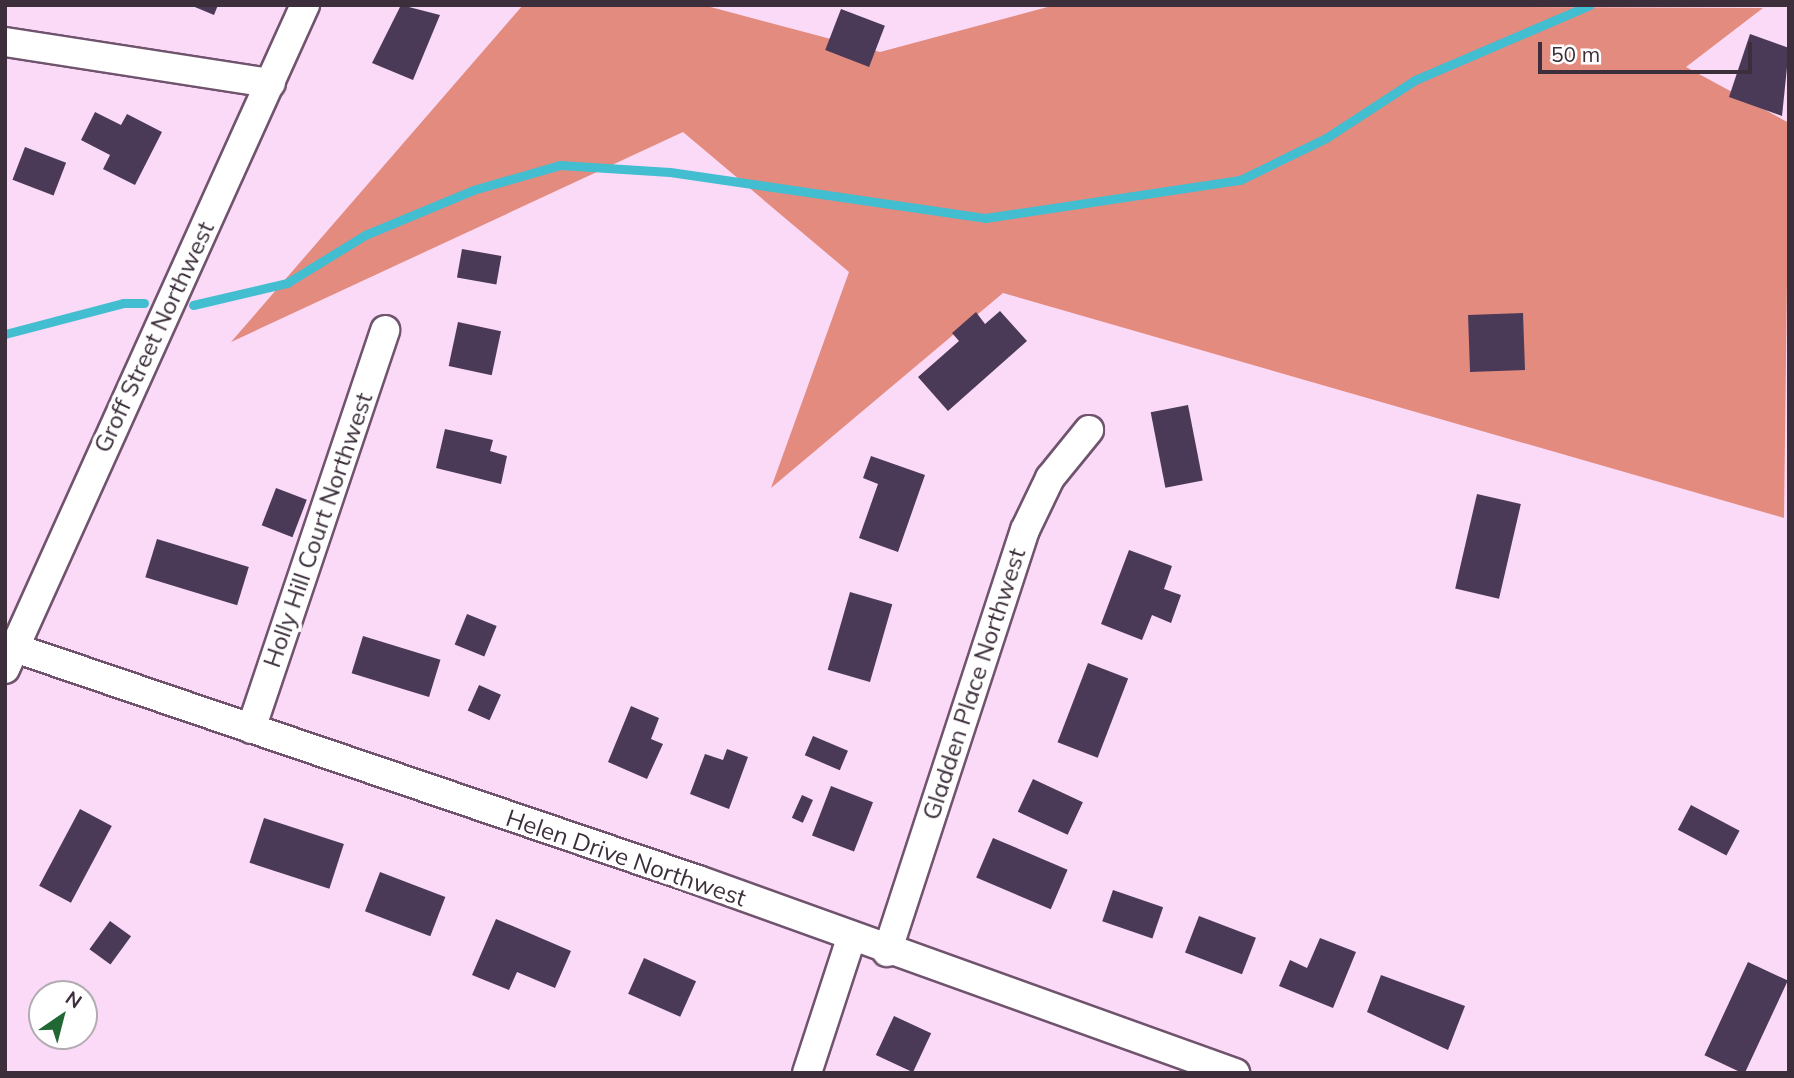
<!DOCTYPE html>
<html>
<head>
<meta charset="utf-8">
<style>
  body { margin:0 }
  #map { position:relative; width:1794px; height:1078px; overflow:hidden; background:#fbdaf8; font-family:Mulish,sans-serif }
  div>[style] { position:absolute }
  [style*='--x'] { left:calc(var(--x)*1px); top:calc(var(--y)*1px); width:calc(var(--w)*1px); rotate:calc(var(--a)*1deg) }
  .forest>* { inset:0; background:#e38b7f }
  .stream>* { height:9px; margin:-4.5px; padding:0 4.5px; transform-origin:4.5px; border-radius:4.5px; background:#42bed0 }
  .building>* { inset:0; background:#4a3a58; transform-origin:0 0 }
  .roads { filter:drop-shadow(2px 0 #70546e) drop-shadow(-2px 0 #70546e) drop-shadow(0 2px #70546e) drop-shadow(0 -2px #70546e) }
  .minor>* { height:28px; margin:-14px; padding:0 14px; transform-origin:14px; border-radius:14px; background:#fff }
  span { translate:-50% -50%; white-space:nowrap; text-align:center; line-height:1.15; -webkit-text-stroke:7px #fff; paint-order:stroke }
  .street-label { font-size:24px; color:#3c2f3b }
  .frame { position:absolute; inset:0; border:7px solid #3c2f3b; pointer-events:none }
  .north { position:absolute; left:28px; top:980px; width:70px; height:70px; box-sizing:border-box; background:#fff; border:2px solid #b1acb1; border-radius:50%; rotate:35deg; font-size:19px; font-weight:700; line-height:28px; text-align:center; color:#3c2f3b }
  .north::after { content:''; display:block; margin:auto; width:24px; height:32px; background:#226834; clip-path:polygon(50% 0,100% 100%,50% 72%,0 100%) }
  .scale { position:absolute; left:1538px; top:42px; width:214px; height:32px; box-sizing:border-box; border:4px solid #3c2f3b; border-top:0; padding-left:9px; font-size:21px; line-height:24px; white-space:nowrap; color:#3c2f3b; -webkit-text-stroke:5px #fff; paint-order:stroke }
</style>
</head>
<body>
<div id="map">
  <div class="forest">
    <i style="clip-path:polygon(523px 5px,703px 5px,880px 52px,1055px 5px,1763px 8px,1686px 67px,1789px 123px,1784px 518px,1003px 293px,771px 488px,849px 272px,683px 132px,231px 342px)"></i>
  </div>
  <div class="stream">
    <i style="--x:193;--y:305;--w:97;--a:-13.2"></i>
    <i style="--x:287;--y:283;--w:92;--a:-31.6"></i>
    <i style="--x:365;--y:235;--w:117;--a:-22.6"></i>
    <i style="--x:473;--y:190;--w:91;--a:-16"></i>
    <i style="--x:560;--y:165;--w:110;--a:3.6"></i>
    <i style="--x:670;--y:172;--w:318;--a:8.3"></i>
    <i style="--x:985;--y:218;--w:258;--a:-8.5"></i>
    <i style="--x:1240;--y:180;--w:96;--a:-26"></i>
    <i style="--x:1326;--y:138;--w:106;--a:-33.1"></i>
    <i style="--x:1415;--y:80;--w:190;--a:-23.2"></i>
    <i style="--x:5;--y:334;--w:122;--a:-14.7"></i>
    <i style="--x:123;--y:303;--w:21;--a:0"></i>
  </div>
  <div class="building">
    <i style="clip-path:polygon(190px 5px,218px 5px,214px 15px)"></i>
    <i style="clip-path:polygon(401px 5px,440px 15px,413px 80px,372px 63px)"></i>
    <i style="left:841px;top:9px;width:47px;height:44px;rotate:21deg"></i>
    <i style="clip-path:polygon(1750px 34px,1789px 48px,1782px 116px,1729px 97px)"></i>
    <i style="clip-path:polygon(95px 112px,121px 125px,127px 114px,162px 132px,135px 185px,103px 169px,110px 155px,81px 140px)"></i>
    <i style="left:25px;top:147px;width:44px;height:35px;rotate:21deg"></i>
    <i style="left:462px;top:249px;width:40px;height:29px;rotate:10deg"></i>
    <i style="clip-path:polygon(1000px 311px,1027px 341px,948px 411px,918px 377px,959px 341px,952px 333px,976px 312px,985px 324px)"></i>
    <i style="left:1523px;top:313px;width:57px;height:55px;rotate:88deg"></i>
    <i style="left:458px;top:322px;width:44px;height:45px;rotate:12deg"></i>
    <i style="left:1188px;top:405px;width:77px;height:38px;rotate:79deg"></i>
    <i style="clip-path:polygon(445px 429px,493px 440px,490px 451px,507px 456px,501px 484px,436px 468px)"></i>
    <i style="clip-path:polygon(871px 456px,925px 475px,898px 552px,859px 538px,878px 484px,863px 478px)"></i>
    <i style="left:276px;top:488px;width:33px;height:40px;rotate:21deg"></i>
    <i style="left:1477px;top:494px;width:45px;height:97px;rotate:13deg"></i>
    <i style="left:157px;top:539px;width:96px;height:40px;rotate:17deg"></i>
    <i style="clip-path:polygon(1129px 550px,1172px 566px,1164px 589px,1181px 595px,1171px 623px,1152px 615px,1142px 640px,1101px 624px)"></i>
    <i style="left:850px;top:592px;width:44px;height:81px;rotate:16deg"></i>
    <i style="left:467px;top:614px;width:32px;height:33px;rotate:22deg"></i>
    <i style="left:363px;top:636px;width:81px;height:39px;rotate:17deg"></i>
    <i style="left:1088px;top:663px;width:43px;height:85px;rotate:21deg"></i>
    <i style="left:479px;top:685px;width:24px;height:28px;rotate:24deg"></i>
    <i style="clip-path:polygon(631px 706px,659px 718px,651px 739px,663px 744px,647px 779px,608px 762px)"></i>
    <i style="left:813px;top:736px;width:38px;height:21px;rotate:23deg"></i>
    <i style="clip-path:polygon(727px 749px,748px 757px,729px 809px,690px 794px,705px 754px,723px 760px)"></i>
    <i style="left:1033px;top:779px;width:55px;height:36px;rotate:25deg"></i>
    <i style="left:831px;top:786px;width:45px;height:53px;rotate:21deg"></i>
    <i style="left:802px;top:795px;width:12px;height:25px;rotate:24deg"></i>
    <i style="left:1691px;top:805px;width:55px;height:28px;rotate:28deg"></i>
    <i style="left:80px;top:809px;width:36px;height:87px;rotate:28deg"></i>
    <i style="left:264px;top:818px;width:84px;height:47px;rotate:18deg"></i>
    <i style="left:993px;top:838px;width:81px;height:43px;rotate:23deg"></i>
    <i style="left:380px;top:872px;width:70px;height:42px;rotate:21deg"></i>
    <i style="left:1113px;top:890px;width:53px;height:33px;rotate:19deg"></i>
    <i style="left:1199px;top:916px;width:61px;height:39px;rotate:21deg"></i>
    <i style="clip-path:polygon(496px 919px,571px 951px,555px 988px,517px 972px,509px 990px,472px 975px)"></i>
    <i style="left:110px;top:921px;width:26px;height:35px;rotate:36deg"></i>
    <i style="clip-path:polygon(1320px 938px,1356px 952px,1333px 1008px,1279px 986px,1290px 960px,1307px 968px)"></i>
    <i style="left:644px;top:958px;width:57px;height:39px;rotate:24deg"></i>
    <i style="left:1748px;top:962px;width:44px;height:103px;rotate:25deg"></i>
    <i style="clip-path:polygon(1381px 975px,1465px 1006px,1448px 1050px,1367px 1012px)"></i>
    <i style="left:894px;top:1016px;width:41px;height:43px;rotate:25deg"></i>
  </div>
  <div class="roads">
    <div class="minor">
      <i style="--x:5;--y:42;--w:269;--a:8.8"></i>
      <i style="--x:15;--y:648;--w:721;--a:18.76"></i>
      <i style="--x:698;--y:880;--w:571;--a:19.77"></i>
      <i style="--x:5;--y:669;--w:729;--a:-65.69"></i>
      <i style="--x:251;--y:729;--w:421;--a:-71.4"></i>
      <i style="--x:887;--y:952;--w:444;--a:-71.9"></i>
      <i style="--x:1025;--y:530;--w:58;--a:-64.3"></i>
      <i style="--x:1050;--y:478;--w:62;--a:-50.9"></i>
      <i style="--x:807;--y:1073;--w:142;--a:-71.9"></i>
    </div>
  </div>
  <div class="street-label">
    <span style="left:154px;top:337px;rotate:-65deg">Groff Street Northwest</span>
    <span style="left:318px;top:530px;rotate:-71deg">Holly Hill Court Northwest</span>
    <span style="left:974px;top:684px;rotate:-72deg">Gladden Place Northwest</span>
    <span style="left:626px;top:858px;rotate:19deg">Helen Drive Northwest</span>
  </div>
  <div class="frame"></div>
  <div class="north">N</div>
  <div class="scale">50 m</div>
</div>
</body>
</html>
